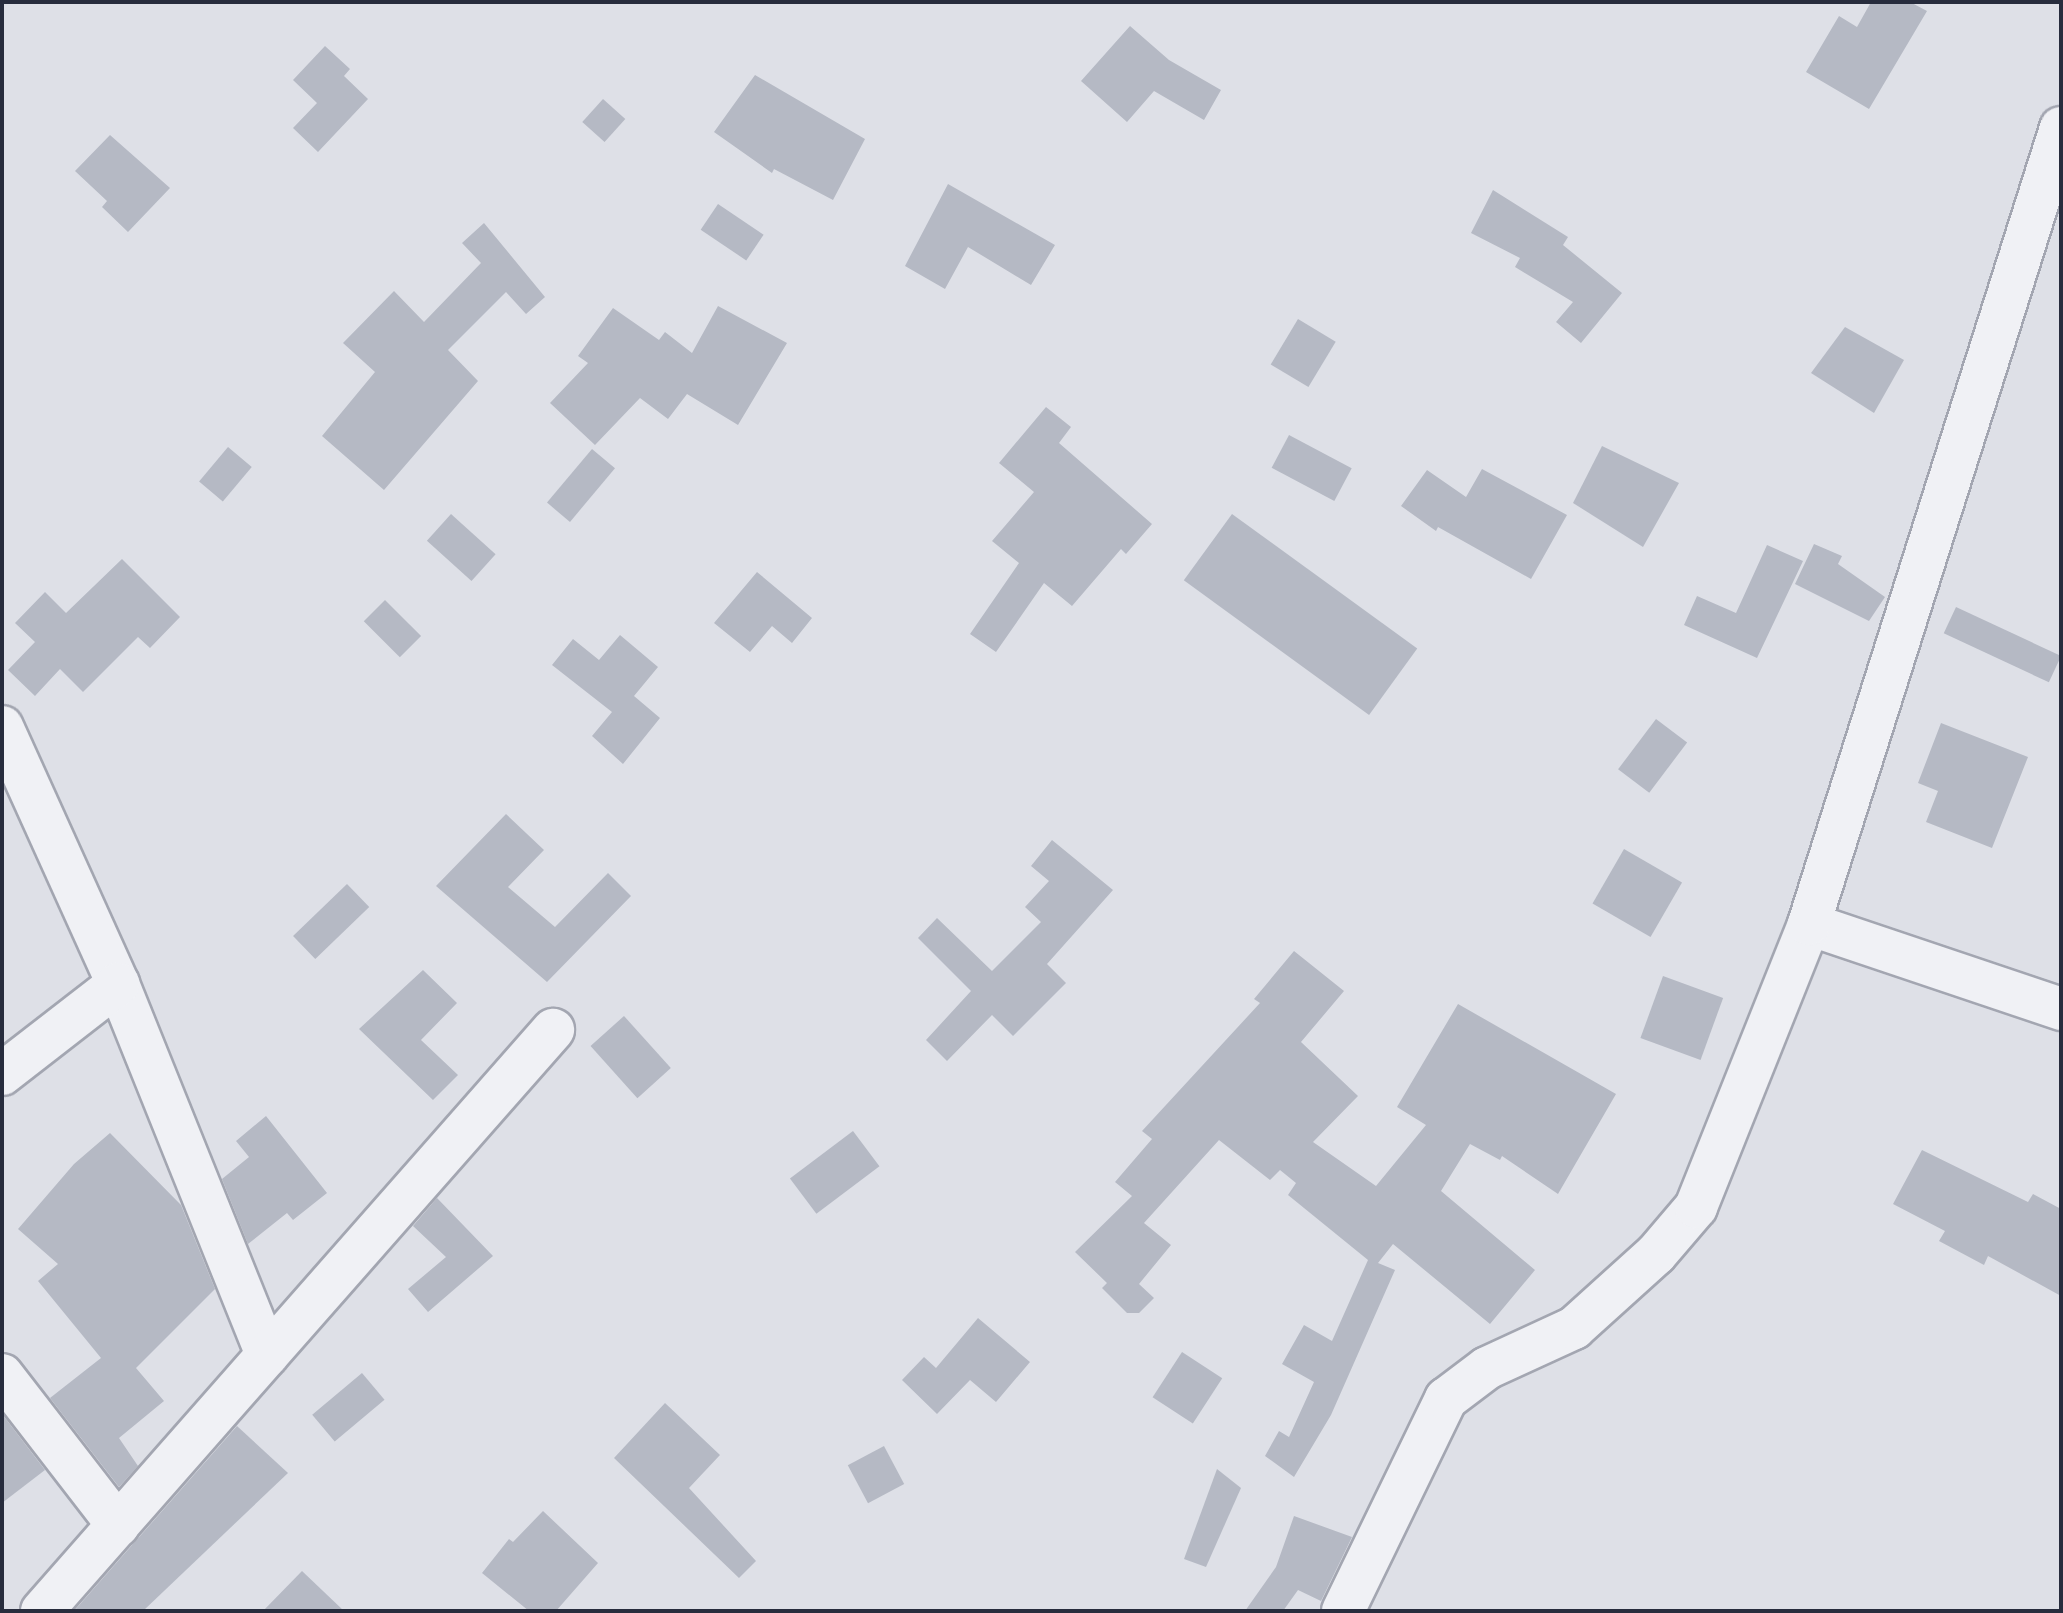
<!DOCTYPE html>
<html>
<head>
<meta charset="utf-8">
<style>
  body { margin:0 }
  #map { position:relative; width:2063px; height:1613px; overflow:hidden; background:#dee0e7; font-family:Lato,sans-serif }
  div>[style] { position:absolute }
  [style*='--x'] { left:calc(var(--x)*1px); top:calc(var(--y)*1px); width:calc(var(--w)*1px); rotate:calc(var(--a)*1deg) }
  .building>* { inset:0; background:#b5b9c4; transform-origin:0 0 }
  .roads { filter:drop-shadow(2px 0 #a3a6b1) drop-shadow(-2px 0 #a3a6b1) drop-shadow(0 2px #a3a6b1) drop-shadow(0 -2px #a3a6b1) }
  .minor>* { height:42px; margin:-21px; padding:0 21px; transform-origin:21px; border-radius:21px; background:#f0f1f5 }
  span { translate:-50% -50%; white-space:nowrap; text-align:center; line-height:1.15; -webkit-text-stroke:8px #edeff5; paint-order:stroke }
  .frame { position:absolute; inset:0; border:4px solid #272c3d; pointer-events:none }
</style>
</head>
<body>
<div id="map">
  <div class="building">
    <i style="clip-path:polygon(1871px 2px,1910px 2px,1927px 11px,1869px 109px,1806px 72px,1839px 16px,1857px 27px)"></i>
    <i style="clip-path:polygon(1130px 26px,1169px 60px,1221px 90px,1204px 120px,1154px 91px,1127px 122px,1081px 81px)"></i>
    <i style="clip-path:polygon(325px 46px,350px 69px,344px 76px,368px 99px,318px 152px,293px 128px,317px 103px,293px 80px)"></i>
    <i style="clip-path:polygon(755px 75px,865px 139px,833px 200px,774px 169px,772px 173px,714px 132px)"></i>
    <i style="left:603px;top:99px;width:30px;height:31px;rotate:42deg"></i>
    <i style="clip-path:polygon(110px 135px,170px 188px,128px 232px,102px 207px,107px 201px,75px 171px)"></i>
    <i style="clip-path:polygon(948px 184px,1055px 245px,1031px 285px,968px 247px,945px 289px,905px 266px)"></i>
    <i style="clip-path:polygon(1493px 190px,1568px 237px,1563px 245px,1622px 293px,1581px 343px,1556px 322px,1573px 302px,1515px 267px,1520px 258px,1471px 233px)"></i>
    <i style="left:718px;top:204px;width:55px;height:31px;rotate:34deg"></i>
    <i style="clip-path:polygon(484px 223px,545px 297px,526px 314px,506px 292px,448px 350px,478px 381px,384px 490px,322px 436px,375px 372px,343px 343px,394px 291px,424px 322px,481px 263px,462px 243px)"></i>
    <i style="clip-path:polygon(718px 306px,787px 343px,738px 425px,687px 394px,668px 419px,640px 398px,595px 445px,550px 403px,588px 363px,578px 356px,613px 308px,659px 340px,665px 332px,692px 353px)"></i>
    <i style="left:1298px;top:319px;width:44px;height:53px;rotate:31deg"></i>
    <i style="clip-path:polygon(1845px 327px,1904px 360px,1874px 413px,1811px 373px)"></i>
    <i style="clip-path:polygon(1046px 407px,1071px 427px,1059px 443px,1152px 524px,1126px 554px,1121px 549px,1072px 606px,1044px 583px,996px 652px,970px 634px,1019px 563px,992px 541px,1034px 492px,999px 463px)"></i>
    <i style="left:1289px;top:435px;width:71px;height:37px;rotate:28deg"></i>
    <i style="clip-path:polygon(1602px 446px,1679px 483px,1643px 547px,1573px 503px)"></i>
    <i style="left:228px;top:447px;width:31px;height:45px;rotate:40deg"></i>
    <i style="left:592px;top:449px;width:30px;height:70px;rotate:40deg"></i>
    <i style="clip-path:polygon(1482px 469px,1567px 515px,1531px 579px,1438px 527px,1436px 531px,1401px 506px,1427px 470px,1466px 497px)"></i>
    <i style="left:451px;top:514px;width:60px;height:36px;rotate:42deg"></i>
    <i style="left:1232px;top:514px;width:229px;height:82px;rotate:36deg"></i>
    <i style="clip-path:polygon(1814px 544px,1842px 556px,1838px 564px,1885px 597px,1869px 621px,1795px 584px)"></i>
    <i style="clip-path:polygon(1767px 545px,1803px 561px,1757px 658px,1684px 625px,1697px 596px,1736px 613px)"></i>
    <i style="clip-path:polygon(122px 559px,180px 617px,150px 648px,138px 637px,83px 692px,60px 669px,35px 696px,8px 670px,35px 642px,15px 623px,45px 592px,66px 613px)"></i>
    <i style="clip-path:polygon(757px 572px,812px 618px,792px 643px,772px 626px,750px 652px,714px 623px)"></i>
    <i style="left:385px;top:600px;width:51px;height:30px;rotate:45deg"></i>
    <i style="left:1956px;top:607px;width:116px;height:29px;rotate:25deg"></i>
    <i style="clip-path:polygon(620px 635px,658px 667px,634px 696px,660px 718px,623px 764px,592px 736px,612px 712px,552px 665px,573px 639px,599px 660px)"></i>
    <i style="left:1656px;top:719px;width:39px;height:63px;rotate:37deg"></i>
    <i style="clip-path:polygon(1941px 723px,2028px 757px,1992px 848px,1926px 822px,1938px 791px,1918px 783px)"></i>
    <i style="clip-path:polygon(506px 814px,544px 850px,508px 887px,555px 927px,608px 873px,631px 896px,547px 982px,436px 886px)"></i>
    <i style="clip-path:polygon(1052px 840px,1113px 890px,1047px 964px,1066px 983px,1013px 1036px,992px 1015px,947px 1061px,926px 1040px,971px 991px,918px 938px,937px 918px,992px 971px,1041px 922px,1025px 907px,1049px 881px,1031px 866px)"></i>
    <i style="left:1624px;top:849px;width:67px;height:63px;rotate:30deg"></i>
    <i style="left:347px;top:884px;width:32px;height:75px;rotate:46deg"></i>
    <i style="clip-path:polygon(1294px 951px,1344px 991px,1301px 1042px,1358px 1096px,1313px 1142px,1376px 1186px,1426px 1125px,1397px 1107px,1458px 1004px,1616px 1094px,1558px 1194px,1502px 1156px,1500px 1160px,1470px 1144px,1441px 1191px,1535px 1270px,1490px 1324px,1393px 1244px,1378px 1263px,1395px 1270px,1331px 1415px,1294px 1477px,1265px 1456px,1279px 1431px,1289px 1437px,1314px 1382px,1282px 1364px,1304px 1325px,1332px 1341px,1368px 1260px,1288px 1195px,1296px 1183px,1280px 1170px,1270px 1180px,1219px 1140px,1144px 1223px,1171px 1245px,1139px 1284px,1154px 1298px,1139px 1313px,1127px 1313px,1102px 1288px,1107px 1283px,1075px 1252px,1132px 1196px,1115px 1182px,1152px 1139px,1142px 1131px,1260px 1003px,1254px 999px)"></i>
    <i style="clip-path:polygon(423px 970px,457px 1003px,421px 1040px,458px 1075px,433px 1100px,359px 1029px)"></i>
    <i style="left:1663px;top:976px;width:64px;height:66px;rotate:20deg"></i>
    <i style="left:624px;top:1016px;width:70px;height:45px;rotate:48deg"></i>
    <i style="clip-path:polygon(266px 1116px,327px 1193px,293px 1220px,287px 1213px,248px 1244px,222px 1179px,249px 1157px,236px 1141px)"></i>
    <i style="left:853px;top:1131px;width:44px;height:79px;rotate:53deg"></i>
    <i style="clip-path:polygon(110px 1133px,181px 1205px,215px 1289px,136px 1368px,164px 1401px,119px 1438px,138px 1466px,119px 1487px,50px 1398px,101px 1358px,38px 1281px,58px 1264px,18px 1229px,74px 1164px)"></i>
    <i style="clip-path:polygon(1922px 1150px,2028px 1202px,2033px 1194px,2061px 1209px,2061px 1296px,1988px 1256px,1984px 1265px,1939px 1241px,1945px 1231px,1893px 1204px)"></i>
    <i style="clip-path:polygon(437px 1198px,493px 1256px,428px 1312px,408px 1289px,446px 1257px,413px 1226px)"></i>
    <i style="clip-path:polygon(978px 1318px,1030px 1362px,996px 1402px,970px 1380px,937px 1414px,902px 1380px,924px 1357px,936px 1368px)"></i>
    <i style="left:1182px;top:1352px;width:48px;height:54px;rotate:33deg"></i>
    <i style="left:362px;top:1373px;width:35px;height:65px;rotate:50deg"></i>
    <i style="clip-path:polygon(665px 1403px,720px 1455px,689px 1488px,756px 1561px,739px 1578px,614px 1458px)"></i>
    <i style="clip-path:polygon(2px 1414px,45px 1470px,2px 1503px)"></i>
    <i style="clip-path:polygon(237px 1426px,288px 1473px,143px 1611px,74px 1611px)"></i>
    <i style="left:884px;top:1446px;width:43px;height:41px;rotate:62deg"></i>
    <i style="clip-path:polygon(1217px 1469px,1241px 1488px,1206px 1567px,1184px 1559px)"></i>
    <i style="clip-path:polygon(543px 1511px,598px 1563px,556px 1611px,529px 1611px,482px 1573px,509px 1539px,513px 1542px)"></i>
    <i style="clip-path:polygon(1294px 1516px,1352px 1537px,1321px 1601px,1298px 1590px,1283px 1611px,1245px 1611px,1276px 1567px)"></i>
    <i style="clip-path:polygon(302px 1571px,344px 1611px,263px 1611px)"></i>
  </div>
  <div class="roads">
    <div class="minor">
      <i style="--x:2;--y:727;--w:282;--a:65.7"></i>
      <i style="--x:118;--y:984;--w:400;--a:68.1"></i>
      <i style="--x:1809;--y:924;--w:266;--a:18.6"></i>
      <i style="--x:2;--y:1074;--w:147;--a:-37.8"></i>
      <i style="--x:2;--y:1375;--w:190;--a:52.3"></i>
      <i style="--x:42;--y:1611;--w:774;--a:-48.67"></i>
      <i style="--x:1343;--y:1611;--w:236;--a:-64.1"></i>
      <i style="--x:1446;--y:1399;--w:51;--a:-37.1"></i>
      <i style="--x:1487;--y:1368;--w:96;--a:-24.7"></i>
      <i style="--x:1574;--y:1328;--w:110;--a:-42.1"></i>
      <i style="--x:1656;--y:1254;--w:62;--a:-49.6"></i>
      <i style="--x:1696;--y:1207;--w:305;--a:-68.2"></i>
      <i style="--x:1809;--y:924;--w:835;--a:-72.43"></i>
    </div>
  </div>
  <div class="frame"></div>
</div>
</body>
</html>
